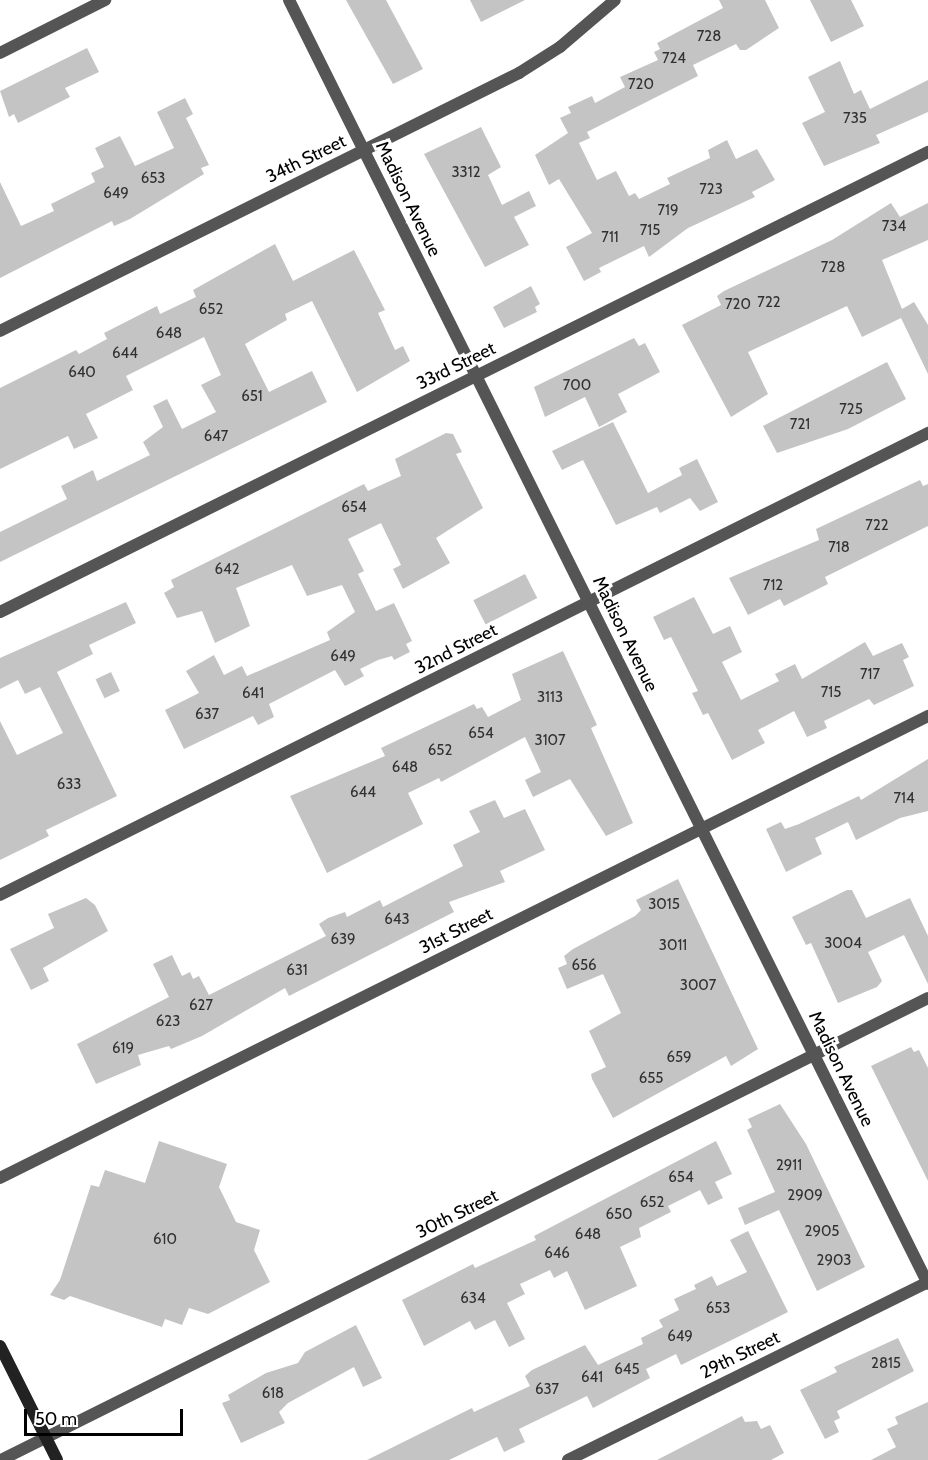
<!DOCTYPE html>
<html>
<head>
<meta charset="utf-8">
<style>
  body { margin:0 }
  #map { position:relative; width:928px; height:1460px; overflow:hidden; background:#fff; font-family:Cabin,sans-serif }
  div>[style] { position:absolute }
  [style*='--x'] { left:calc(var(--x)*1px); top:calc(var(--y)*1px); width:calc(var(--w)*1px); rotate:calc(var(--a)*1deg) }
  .building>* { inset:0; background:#c4c4c4; transform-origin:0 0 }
  .minor>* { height:12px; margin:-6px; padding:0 6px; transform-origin:6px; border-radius:6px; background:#555 }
  .tertiary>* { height:12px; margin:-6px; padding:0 6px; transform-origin:6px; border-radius:6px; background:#555 }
  .secondary>* { height:12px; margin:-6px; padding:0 6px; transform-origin:6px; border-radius:6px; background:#222 }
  span { translate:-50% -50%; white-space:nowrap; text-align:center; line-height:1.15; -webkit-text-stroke:6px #fff; paint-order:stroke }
  .number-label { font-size:15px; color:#313131 }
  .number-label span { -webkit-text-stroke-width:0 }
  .street-label { font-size:18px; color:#000 }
  .scale { position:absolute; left:24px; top:1409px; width:159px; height:27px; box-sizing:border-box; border:3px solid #000; border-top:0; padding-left:8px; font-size:18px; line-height:21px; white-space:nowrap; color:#000; -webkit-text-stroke:4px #fff; paint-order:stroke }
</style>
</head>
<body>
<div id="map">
  <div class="building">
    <i style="clip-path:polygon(346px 0,386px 0,423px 69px,393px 84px)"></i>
    <i style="clip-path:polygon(470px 0,525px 0,481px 22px)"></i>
    <i style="clip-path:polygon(719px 0,765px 0,779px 28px,746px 50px,740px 50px,736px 44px,693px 65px,698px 76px,587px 132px,590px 138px,579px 143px,597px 180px,616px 171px,629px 196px,635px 193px,639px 199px,670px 184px,667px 178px,710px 158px,708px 150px,727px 140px,736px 159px,757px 149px,775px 180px,752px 192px,755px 197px,688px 228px,649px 257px,644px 246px,599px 268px,601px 272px,584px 281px,566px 247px,592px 233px,559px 179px,549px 185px,535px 155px,568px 133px,560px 118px,571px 113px,568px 107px,592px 96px,595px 103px,625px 87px,620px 77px,658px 60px,654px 52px,660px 49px,657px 43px,723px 8px)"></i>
    <i style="clip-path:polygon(810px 0,851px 0,864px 26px,831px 42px)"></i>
    <i style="clip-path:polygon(87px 48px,99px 72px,65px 88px,70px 97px,18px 123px,14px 114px,9px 117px,0 91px)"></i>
    <i style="clip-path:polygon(840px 61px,854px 94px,861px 90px,870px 109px,928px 80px,928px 112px,876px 135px,880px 143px,824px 166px,802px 123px,825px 112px,808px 77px)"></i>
    <i style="clip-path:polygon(185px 98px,193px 114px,186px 118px,209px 165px,201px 168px,204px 174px,130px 219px,114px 226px,112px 221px,0 278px,0 182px,21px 226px,54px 211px,51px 204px,95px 182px,91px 173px,104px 167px,95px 148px,120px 136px,135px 166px,174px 148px,157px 112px)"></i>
    <i style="clip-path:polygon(481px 127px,501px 167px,488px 175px,502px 205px,529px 191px,536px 206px,514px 217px,529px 245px,485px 267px,424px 154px)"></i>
    <i style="clip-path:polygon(891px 203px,900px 217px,928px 203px,928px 240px,882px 260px,902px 309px,914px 302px,928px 325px,928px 374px,901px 318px,862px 337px,847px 306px,748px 352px,768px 394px,731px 417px,682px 325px,721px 305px,717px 296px,724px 291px,832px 240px)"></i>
    <i style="clip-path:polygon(275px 244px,293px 281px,354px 250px,385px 310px,378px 313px,395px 350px,403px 346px,410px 361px,357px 392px,312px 301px,285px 314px,287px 320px,245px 344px,269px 392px,312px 371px,327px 402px,0 562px,0 532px,67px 499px,61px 486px,93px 470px,97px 481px,150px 455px,143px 442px,163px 427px,153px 406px,167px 399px,182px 429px,216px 412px,201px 385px,221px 375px,204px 337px,126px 376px,133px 390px,86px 414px,98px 438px,74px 449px,68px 436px,0 469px,0 388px,76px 350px,79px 354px,107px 339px,104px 333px,157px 306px,160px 314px,196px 297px,193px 290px)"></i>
    <i style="clip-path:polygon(531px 286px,540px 304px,535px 307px,537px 312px,504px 328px,493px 307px)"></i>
    <i style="clip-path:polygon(634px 338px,639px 346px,645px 343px,660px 372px,618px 394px,627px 412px,599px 427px,585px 397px,545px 417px,534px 387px)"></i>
    <i style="clip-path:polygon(887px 362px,906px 399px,848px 429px,777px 453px,763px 426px)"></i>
    <i style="clip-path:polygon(613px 422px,648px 493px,682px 475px,679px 468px,697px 459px,718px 502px,700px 511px,690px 498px,660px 513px,657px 507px,616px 525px,583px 460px,562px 470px,552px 451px)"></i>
    <i style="clip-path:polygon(446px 433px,453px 434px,462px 452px,456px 454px,483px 508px,436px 538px,450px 563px,403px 589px,393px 569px,401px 565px,381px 523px,348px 539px,364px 571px,358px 574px,376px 611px,394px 603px,412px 641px,406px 644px,410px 652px,394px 660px,392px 656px,378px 660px,360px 669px,364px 676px,345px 686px,335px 670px,269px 704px,274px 717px,258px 725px,253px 716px,184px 749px,165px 710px,199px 693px,186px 671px,214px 655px,224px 675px,242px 666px,247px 676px,330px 640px,327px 632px,355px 612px,342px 585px,307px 596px,292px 565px,236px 588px,250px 626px,215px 643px,202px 611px,177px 618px,164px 593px,174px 587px,171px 580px,364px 484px,368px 491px,401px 476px,395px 459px)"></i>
    <i style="clip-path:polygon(920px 480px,923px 486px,928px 484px,928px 526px,825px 577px,828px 584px,784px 606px,780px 599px,748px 615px,729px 578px,819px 540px,816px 529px)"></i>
    <i style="left:525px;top:574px;width:27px;height:58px;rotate:63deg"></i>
    <i style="clip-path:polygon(694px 597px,713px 634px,730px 626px,742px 652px,722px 662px,741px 700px,779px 681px,775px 674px,795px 664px,802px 679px,865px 642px,873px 656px,902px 643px,909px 657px,903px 660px,914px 686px,874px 705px,869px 699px,824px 721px,827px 728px,807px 737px,794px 711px,758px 730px,765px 743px,732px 760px,708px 713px,703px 715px,692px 693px,698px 691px,671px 637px,664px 640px,653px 617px)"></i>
    <i style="clip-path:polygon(126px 602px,136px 623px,89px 645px,93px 654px,57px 672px,117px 796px,46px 830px,49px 836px,0 860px,0 721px,17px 755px,63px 733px,40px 687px,25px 694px,18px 680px,0 689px,0 658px)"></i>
    <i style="clip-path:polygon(563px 651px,597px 725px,591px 728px,633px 823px,606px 836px,570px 779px,533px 797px,525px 780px,541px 772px,525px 737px,441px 782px,439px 778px,408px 793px,423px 824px,327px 873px,290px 796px,385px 756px,381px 748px,474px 704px,477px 709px,482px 707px,488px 717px,521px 700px,512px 674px)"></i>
    <i style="left:111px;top:672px;width:21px;height:17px;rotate:65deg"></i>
    <i style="clip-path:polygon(928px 759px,928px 811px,900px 818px,856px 840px,848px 822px,815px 838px,822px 854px,786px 872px,766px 829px,781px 822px,785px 829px,799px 824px,859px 796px,861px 800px)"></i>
    <i style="clip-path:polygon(495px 800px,504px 818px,525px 809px,545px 850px,500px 871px,505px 882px,449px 902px,454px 912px,289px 996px,285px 988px,202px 1036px,171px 1049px,169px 1046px,138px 1055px,141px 1065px,96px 1084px,77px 1044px,169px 997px,153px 964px,172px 955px,182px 976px,190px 972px,193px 979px,199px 976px,209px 995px,326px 936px,319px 924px,328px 918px,345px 912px,347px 917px,380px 900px,383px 907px,463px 866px,453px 845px,480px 832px,469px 811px)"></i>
    <i style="clip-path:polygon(678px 879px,758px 1049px,731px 1066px,726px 1056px,613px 1118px,592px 1079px,591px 1074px,606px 1067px,589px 1031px,621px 1013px,603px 974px,567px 989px,558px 968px,567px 964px,564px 956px,573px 949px,635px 916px,641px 910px,636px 900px)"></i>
    <i style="clip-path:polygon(847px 890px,852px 890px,866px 918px,910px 898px,928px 936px,928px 984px,904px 935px,868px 952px,882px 981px,877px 987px,838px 1003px,811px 943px,806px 945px,792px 917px)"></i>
    <i style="clip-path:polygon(86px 898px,95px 905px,108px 931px,43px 968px,49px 981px,31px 990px,10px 949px,54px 928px,48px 914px)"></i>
    <i style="clip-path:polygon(911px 1047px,914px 1052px,919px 1050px,928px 1068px,928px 1181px,871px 1066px)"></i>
    <i style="clip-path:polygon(780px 1104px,806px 1144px,865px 1267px,817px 1291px,779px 1210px,745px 1225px,738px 1208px,775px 1192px,747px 1130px,752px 1127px,748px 1119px)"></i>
    <i style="clip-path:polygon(159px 1141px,227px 1164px,219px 1187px,236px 1222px,260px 1230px,254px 1250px,270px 1282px,208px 1314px,189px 1308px,182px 1325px,165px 1319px,162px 1327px,70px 1296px,64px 1300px,50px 1295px,60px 1280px,91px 1185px,99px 1187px,105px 1170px,145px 1183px)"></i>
    <i style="clip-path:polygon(716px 1141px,732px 1174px,715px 1182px,723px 1198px,708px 1205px,700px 1190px,668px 1206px,671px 1212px,639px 1228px,641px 1237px,620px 1247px,637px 1286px,585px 1310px,567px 1271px,554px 1278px,550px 1270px,520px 1284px,525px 1294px,507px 1303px,525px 1339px,509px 1347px,495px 1320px,475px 1330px,470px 1321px,424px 1346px,402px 1300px,473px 1264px,475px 1268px,536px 1240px,534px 1236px)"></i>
    <i style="clip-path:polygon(748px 1231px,788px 1312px,681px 1365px,676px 1354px,646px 1369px,650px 1378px,593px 1408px,587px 1396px,519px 1429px,525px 1442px,504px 1452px,497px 1437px,449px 1460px,367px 1460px,472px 1408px,474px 1412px,530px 1386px,525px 1376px,532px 1370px,585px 1345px,598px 1365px,643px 1344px,641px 1338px,663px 1327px,659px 1320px,679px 1310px,674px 1299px,696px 1289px,694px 1285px,712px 1276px,717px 1286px,747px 1272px,730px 1240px)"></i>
    <i style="clip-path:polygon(356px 1325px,382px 1378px,363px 1387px,354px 1367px,288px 1403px,279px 1412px,285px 1423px,241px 1443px,222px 1403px,230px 1400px,228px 1395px,266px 1373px,298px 1363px,305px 1352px)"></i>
    <i style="clip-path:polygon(898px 1338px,914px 1371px,837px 1411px,840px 1418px,834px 1421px,839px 1432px,825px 1439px,800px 1390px,837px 1372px,834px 1367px)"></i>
    <i style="clip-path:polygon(928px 1402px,928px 1460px,871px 1460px,896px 1447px,887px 1429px,898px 1424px,895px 1417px)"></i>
    <i style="clip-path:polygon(742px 1416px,745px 1422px,757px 1421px,761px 1429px,770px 1425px,784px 1453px,771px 1460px,657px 1460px)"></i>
  </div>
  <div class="minor">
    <i style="--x:0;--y:331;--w:580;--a:-26.43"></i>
    <i style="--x:519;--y:73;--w:49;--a:-32.4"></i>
    <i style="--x:560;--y:47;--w:72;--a:-40.5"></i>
    <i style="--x:0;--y:612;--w:1036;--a:-26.37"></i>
    <i style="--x:0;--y:895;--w:1037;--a:-26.47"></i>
    <i style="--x:0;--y:1178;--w:1037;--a:-26.47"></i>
    <i style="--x:1;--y:1460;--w:1036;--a:-26.49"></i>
    <i style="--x:568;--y:1460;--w:402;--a:-26.3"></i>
  </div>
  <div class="tertiary">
    <i style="--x:289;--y:0;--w:1434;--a:63.54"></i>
    <i style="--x:0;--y:53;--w:118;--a:-26.8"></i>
  </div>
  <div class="secondary">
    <i style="--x:0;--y:1346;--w:127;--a:63.4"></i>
  </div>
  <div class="number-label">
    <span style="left:709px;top:37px">728</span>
    <span style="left:674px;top:59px">724</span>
    <span style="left:641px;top:85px">720</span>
    <span style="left:855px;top:119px">735</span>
    <span style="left:466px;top:173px">3312</span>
    <span style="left:153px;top:179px">653</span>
    <span style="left:711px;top:190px">723</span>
    <span style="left:116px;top:194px">649</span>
    <span style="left:668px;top:211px">719</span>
    <span style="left:894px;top:227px">734</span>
    <span style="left:650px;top:231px">715</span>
    <span style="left:610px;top:238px">711</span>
    <span style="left:833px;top:268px">728</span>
    <span style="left:769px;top:303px">722</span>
    <span style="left:738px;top:305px">720</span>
    <span style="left:211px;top:310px">652</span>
    <span style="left:169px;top:334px">648</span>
    <span style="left:125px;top:354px">644</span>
    <span style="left:82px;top:373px">640</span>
    <span style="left:577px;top:386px">700</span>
    <span style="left:252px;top:397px">651</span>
    <span style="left:851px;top:410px">725</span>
    <span style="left:800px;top:425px">721</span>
    <span style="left:216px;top:437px">647</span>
    <span style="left:354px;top:508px">654</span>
    <span style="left:877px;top:526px">722</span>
    <span style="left:839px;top:548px">718</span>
    <span style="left:227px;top:570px">642</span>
    <span style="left:773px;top:586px">712</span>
    <span style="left:343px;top:657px">649</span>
    <span style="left:870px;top:675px">717</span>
    <span style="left:831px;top:693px">715</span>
    <span style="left:253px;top:694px">641</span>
    <span style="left:550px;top:698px">3113</span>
    <span style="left:207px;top:715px">637</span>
    <span style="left:481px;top:734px">654</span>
    <span style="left:550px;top:741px">3107</span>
    <span style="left:440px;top:751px">652</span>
    <span style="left:405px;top:768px">648</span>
    <span style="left:69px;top:785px">633</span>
    <span style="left:363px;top:793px">644</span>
    <span style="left:904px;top:799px">714</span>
    <span style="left:664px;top:905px">3015</span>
    <span style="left:397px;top:920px">643</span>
    <span style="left:343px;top:940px">639</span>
    <span style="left:843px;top:944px">3004</span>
    <span style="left:673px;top:946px">3011</span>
    <span style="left:584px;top:966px">656</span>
    <span style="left:297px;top:971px">631</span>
    <span style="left:698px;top:986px">3007</span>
    <span style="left:201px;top:1006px">627</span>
    <span style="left:168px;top:1022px">623</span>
    <span style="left:123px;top:1049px">619</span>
    <span style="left:679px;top:1058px">659</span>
    <span style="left:651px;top:1079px">655</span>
    <span style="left:789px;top:1166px">2911</span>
    <span style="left:681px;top:1178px">654</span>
    <span style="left:805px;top:1196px">2909</span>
    <span style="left:652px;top:1203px">652</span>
    <span style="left:619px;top:1215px">650</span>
    <span style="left:822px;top:1232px">2905</span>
    <span style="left:588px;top:1235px">648</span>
    <span style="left:165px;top:1240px">610</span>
    <span style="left:557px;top:1254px">646</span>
    <span style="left:834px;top:1261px">2903</span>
    <span style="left:473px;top:1299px">634</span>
    <span style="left:718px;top:1309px">653</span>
    <span style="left:680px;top:1337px">649</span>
    <span style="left:886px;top:1364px">2815</span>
    <span style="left:627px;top:1370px">645</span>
    <span style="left:592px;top:1378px">641</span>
    <span style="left:547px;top:1390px">637</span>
    <span style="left:273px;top:1394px">618</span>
  </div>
  <div class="street-label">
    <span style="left:306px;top:159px;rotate:-26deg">34th Street</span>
    <span style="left:408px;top:199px;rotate:64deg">Madison Avenue</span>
    <span style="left:456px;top:366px;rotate:-26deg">33rd Street</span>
    <span style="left:625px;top:634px;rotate:64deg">Madison Avenue</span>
    <span style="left:456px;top:649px;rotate:-27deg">32nd Street</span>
    <span style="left:456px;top:931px;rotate:-27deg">31st Street</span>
    <span style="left:841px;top:1069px;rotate:64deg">Madison Avenue</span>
    <span style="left:457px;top:1214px;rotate:-26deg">30th Street</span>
    <span style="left:740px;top:1355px;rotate:-26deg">29th Street</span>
  </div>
  <div class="scale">50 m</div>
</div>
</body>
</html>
